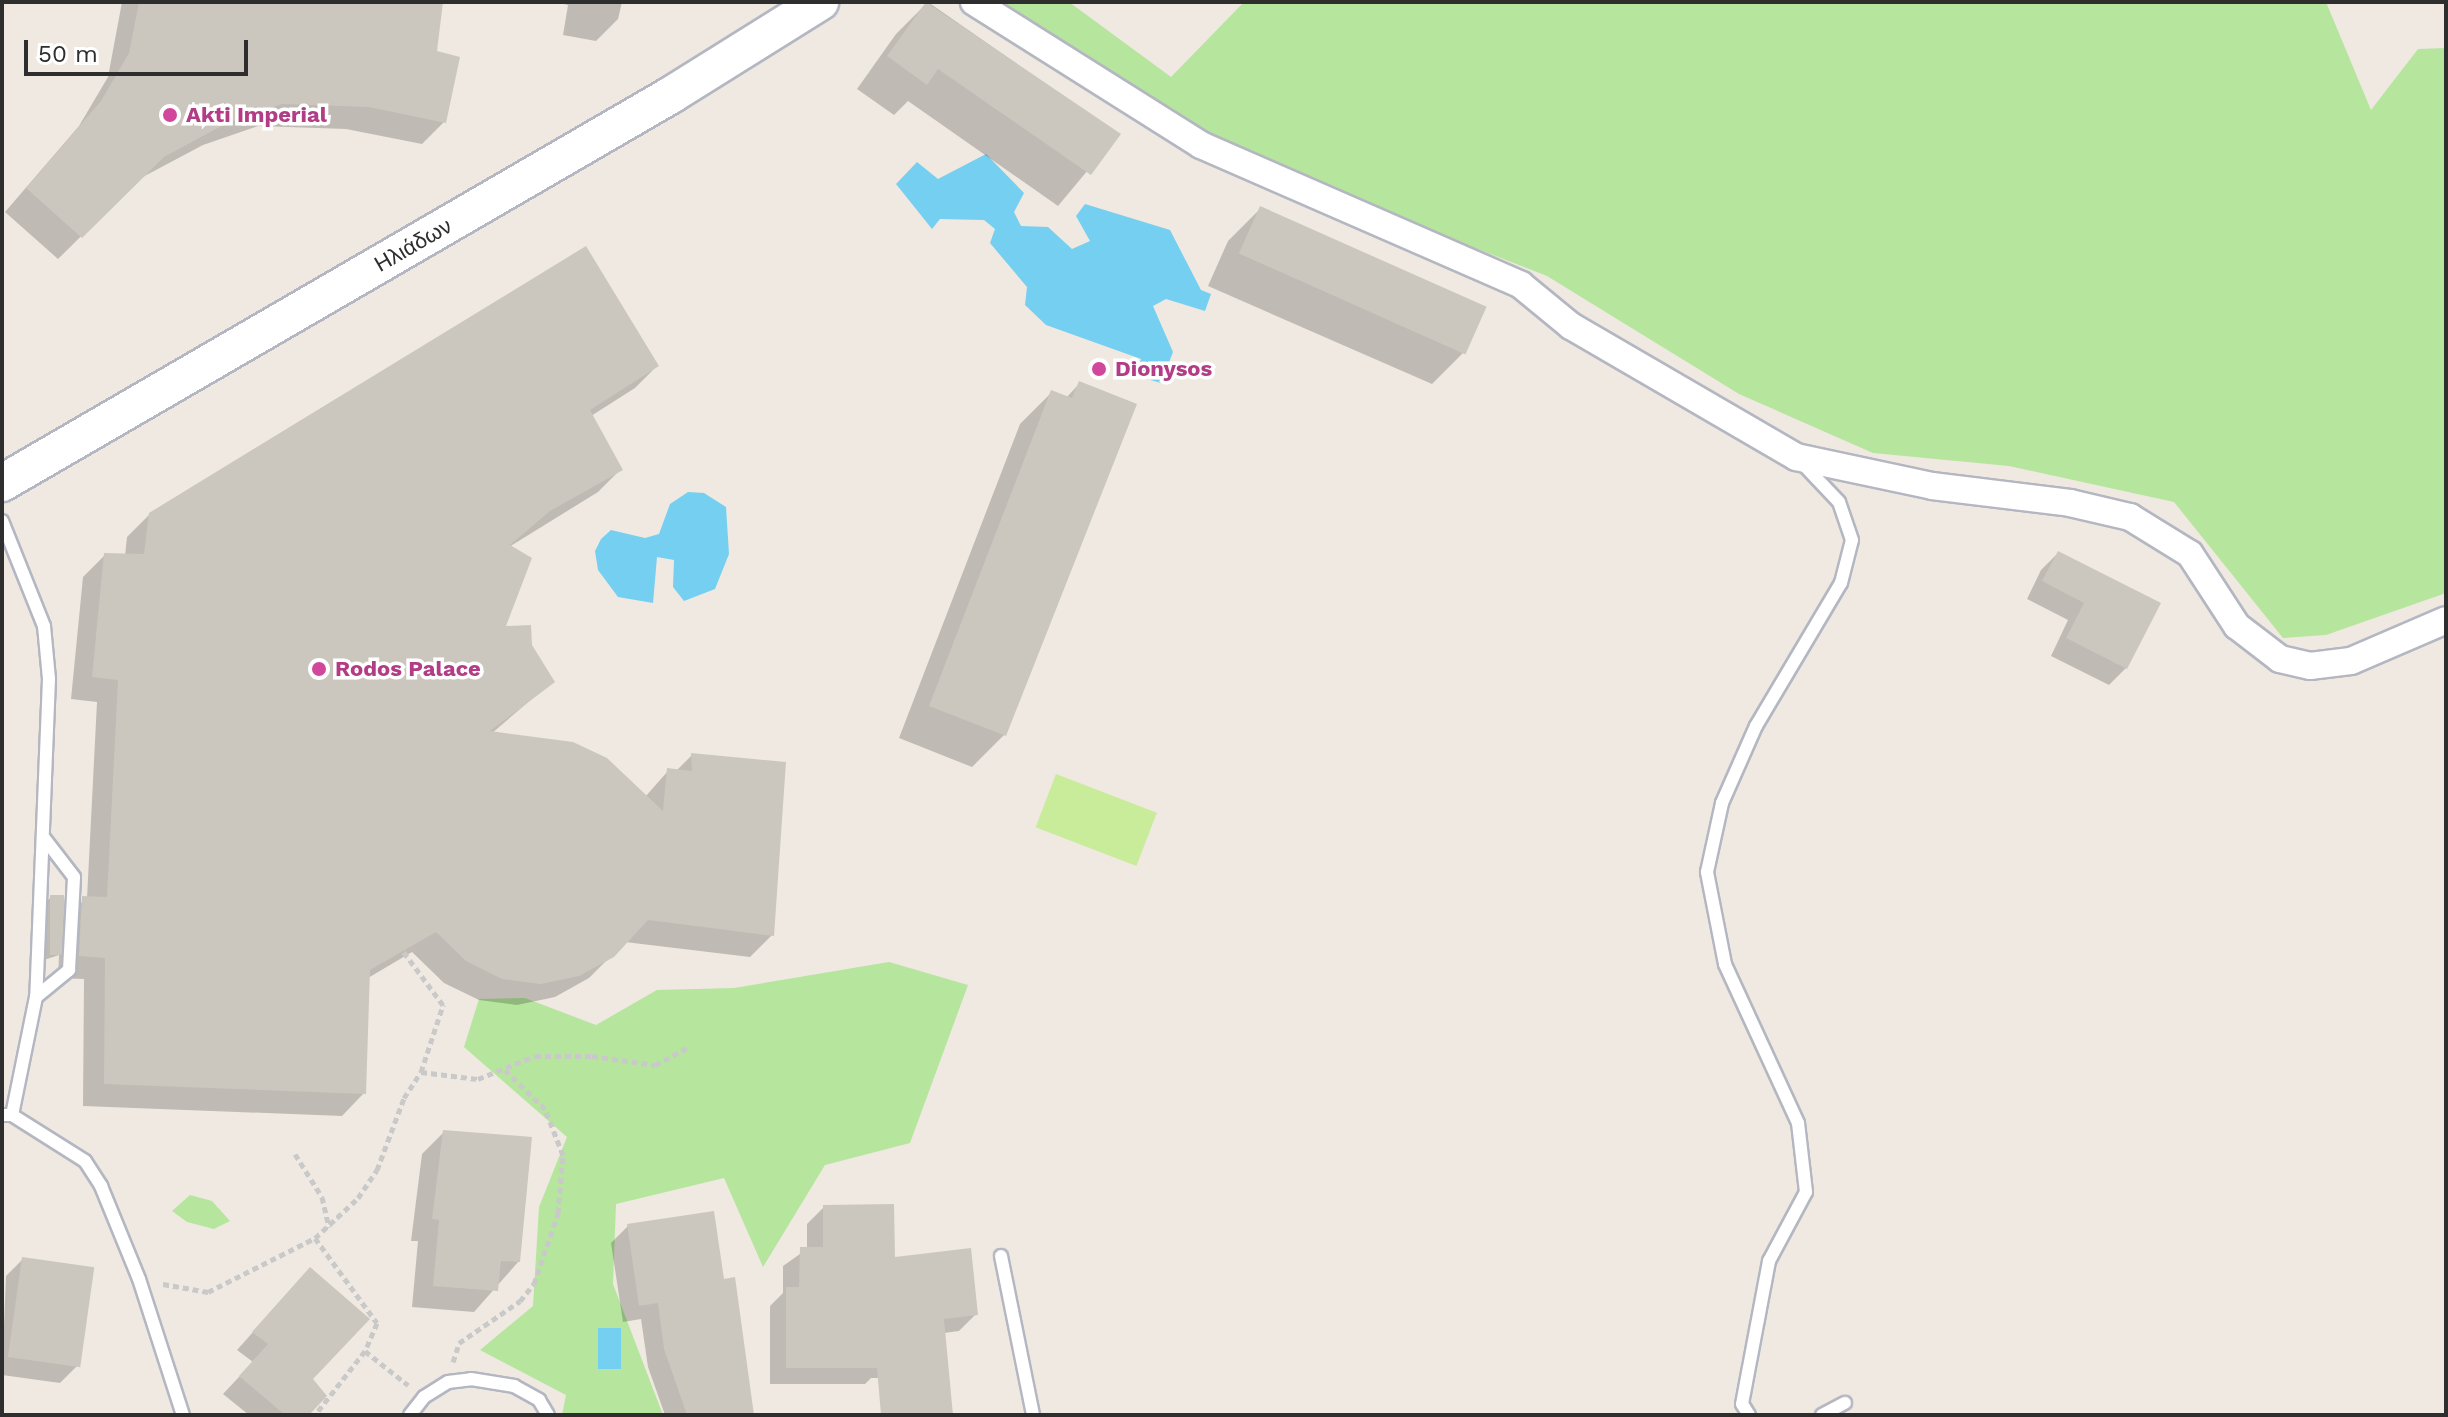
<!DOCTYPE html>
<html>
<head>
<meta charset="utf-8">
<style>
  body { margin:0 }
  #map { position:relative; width:2448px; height:1417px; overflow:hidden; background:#efe9e1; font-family:"Work Sans",sans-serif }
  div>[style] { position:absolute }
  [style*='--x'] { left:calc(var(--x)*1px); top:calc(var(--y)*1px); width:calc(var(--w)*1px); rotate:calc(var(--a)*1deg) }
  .green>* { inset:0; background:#b6e59e }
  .pitch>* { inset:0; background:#c9ec9a; transform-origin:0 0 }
  .water>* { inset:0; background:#75cff0; transform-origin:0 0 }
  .shadow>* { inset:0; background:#0003 }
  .building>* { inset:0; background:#cbc7bf; transform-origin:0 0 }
  .path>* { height:5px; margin-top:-2.5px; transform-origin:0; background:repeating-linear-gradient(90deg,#c9c9c9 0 6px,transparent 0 10px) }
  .roads { filter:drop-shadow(2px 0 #b4b7c1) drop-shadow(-2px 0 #b4b7c1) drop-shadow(0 2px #b4b7c1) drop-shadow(0 -2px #b4b7c1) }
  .lane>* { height:12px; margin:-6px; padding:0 6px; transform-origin:6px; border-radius:6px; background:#fff }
  .street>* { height:26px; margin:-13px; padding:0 13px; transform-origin:13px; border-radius:13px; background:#fff }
  .secondary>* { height:36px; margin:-18px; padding:0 18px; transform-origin:18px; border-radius:18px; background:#fff }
  .dots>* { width:22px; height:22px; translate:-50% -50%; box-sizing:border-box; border:4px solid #fff; border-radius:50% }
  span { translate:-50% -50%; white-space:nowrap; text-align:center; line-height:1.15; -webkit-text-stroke:7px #fff; paint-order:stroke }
  .hotel-label { font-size:22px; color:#b23c85; font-weight:700 }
  .left { translate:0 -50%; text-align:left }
  .street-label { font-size:22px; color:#2e2e2e }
  .frame { position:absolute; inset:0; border:4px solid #2e2e2e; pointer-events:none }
  .scale { position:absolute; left:24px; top:40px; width:224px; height:36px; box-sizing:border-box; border:4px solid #2e2e2e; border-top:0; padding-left:10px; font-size:24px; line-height:28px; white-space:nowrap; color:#2e2e2e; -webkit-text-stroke:6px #fff; paint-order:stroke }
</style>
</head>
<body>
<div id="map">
  <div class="green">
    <i style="clip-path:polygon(967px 2px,1069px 2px,1171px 77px,1244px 2px,2326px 2px,2371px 110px,2418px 49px,2446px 48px,2446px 593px,2326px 635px,2283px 638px,2174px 502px,2009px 466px,1873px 453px,1739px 394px,1547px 276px,1213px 146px)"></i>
    <i style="clip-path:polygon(889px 962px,968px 985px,910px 1143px,825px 1165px,763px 1267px,724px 1178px,616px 1204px,613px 1284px,663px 1415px,562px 1415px,566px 1395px,480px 1350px,533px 1306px,539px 1207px,567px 1137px,464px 1047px,479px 999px,525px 998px,596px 1025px,657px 990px,734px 988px)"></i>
    <i style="clip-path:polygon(190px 1195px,212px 1201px,230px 1221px,214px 1229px,187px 1222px,172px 1211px)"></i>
  </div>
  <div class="pitch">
    <i style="left:1056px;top:774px;width:108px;height:57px;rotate:21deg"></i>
  </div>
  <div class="water">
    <i style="clip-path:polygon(986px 154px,1024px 193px,1014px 212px,1021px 226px,1048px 227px,1072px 249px,1090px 241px,1076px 216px,1085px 204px,1170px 230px,1201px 290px,1211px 294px,1205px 311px,1166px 299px,1153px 306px,1173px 352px,1161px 383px,1137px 376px,1141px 359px,1046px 325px,1025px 305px,1027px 287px,990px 243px,995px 229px,984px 220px,940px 219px,932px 229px,896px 184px,917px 162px,938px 179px)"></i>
    <i style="clip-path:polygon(688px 492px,704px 493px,726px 507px,729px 554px,715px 589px,684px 601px,673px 587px,674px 560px,657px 557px,653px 603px,618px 597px,598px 570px,595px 551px,601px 539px,611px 530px,645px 538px,659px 534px,670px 504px)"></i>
    <i style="left:598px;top:1328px;width:23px;height:41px"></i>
  </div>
  <div class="shadow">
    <i style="clip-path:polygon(122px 2px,446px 2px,441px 5px,435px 53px,444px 122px,422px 144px,346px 129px,258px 126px,203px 145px,139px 179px,58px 259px,5px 212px,79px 126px,108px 77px)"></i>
    <i style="clip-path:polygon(555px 2px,622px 2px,618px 19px,596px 41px,563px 35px,568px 5px)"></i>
    <i style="clip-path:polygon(928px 2px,1118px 134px,1058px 206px,908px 101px,894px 115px,857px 89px,896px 34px)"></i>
    <i style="clip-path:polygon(1260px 209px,1485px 307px,1464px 352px,1432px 384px,1208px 286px,1228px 241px)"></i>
    <i style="clip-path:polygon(657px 366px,635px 388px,591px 416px,620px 470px,598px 492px,509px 547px,503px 628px,530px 645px,553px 681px,492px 733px,645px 797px,668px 771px,676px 771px,692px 755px,772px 935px,750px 957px,625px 942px,589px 978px,555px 997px,517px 1005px,479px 1000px,444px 983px,412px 952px,368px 978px,364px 1093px,342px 1116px,83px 1106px,84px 979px,58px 978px,59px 955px,44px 960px,46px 902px,51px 897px,61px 920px,87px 898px,97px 702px,71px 699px,83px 577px,105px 555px,125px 556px,127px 537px,150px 514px)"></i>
    <i style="clip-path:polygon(1079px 384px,1004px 735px,972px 767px,899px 738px,1020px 424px,1052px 392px,1066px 398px)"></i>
    <i style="clip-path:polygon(2058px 553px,2126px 668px,2109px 685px,2051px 656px,2068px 620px,2027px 599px,2041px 570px)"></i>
    <i style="clip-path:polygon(444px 1132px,519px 1261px,474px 1312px,412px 1307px,418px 1241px,411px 1241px,422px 1154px)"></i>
    <i style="clip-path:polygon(824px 1207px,976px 1314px,959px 1331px,944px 1333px,951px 1415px,890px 1415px,887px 1378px,871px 1378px,865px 1384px,770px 1384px,770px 1306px,783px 1293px,783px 1266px,807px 1249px,807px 1224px)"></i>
    <i style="clip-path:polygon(628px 1226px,752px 1415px,665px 1415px,648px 1367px,641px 1319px,623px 1322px,611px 1243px)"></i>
    <i style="clip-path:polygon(23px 1259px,77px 1366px,60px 1383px,2px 1375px,6px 1276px)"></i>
    <i style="clip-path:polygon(294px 1286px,310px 1379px,306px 1415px,249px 1415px,223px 1394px,253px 1362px,237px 1350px)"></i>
  </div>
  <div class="building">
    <i style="clip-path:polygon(139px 2px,443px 2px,437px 51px,460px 57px,446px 123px,369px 107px,282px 104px,227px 123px,164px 157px,82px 238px,26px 188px,101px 101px,129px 53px)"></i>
    <i style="clip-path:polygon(926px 2px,1121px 134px,1091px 175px,938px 69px,927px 85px,887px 56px)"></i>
    <i style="left:1260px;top:206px;width:248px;height:52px;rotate:24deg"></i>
    <i style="clip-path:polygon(586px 246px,659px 366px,590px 410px,623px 470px,550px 511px,510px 545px,532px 558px,506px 626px,531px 625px,532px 645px,555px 682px,490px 731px,573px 742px,607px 758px,663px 811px,667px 768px,692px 771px,691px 753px,786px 762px,774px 936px,648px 920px,614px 957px,579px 976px,541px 984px,502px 979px,466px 961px,436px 932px,370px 970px,366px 1094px,104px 1084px,105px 958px,79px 956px,82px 896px,107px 897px,118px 680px,92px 677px,104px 553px,144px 554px,149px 513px)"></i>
    <i style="clip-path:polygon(1079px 381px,1137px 404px,1006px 736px,929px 706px,1051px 390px,1072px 398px)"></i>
    <i style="clip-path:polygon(2058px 551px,2161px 603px,2127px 669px,2066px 638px,2084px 603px,2042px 581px)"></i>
    <i style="left:50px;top:895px;width:14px;height:60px"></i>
    <i style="clip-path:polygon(443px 1130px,532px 1137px,520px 1262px,501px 1261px,498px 1291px,433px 1286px,439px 1220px,432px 1219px)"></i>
    <i style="clip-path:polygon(894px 1204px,895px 1257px,971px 1248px,978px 1315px,944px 1319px,953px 1415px,881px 1415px,877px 1368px,786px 1368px,786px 1287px,799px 1287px,800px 1247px,823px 1247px,823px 1205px)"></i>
    <i style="clip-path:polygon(714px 1211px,724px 1279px,735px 1277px,754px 1415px,687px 1415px,664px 1349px,658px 1303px,639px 1306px,627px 1224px)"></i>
    <i style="left:22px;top:1257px;width:73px;height:101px;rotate:8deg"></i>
    <i style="clip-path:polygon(310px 1267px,370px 1319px,313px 1379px,327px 1396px,309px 1415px,285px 1415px,239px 1376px,268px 1344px,252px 1332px)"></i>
  </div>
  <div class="path">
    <i style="--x:421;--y:1072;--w:57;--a:7"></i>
    <i style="--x:478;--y:1079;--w:61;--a:-22"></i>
    <i style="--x:535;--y:1056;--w:57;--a:0"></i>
    <i style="--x:592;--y:1056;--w:64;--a:8.1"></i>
    <i style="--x:655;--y:1065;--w:38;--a:-28"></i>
    <i style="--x:295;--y:1154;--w:51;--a:57.9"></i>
    <i style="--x:322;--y:1197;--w:31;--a:77"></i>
    <i style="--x:315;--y:1238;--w:105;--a:53.9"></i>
    <i style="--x:377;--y:1323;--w:30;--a:113"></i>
    <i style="--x:365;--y:1351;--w:81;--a:128"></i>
    <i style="--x:163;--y:1284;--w:46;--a:10.1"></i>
    <i style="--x:208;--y:1292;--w:120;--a:-26.8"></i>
    <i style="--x:315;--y:1238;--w:59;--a:-42.9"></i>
    <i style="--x:358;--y:1198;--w:34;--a:-56"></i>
    <i style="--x:377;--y:1170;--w:77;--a:-69.4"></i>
    <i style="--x:404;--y:1098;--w:31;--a:-57"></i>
    <i style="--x:421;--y:1072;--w:71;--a:-71.8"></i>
    <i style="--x:443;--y:1005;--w:67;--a:-126.5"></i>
    <i style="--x:365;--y:1351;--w:55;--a:38.3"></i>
    <i style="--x:453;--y:1362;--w:20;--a:-72"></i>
    <i style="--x:459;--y:1343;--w:74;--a:-34.5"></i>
    <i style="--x:520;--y:1301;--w:22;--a:-51"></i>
    <i style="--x:534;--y:1284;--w:75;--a:-71.3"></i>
    <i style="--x:558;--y:1213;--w:58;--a:-85.1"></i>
    <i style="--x:563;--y:1155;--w:49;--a:-111.4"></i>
    <i style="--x:545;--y:1109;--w:57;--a:-135.7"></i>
  </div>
  <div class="roads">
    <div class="lane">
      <i style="--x:2;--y:521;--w:113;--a:68.2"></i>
      <i style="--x:44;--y:626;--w:53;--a:84.6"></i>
      <i style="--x:49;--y:679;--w:318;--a:92.3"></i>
      <i style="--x:36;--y:997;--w:120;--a:101.5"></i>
      <i style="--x:36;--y:997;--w:43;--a:-39.3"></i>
      <i style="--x:69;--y:970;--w:93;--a:-86.9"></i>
      <i style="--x:74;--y:877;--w:49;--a:-127.6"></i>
      <i style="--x:2;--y:1115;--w:10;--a:0"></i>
      <i style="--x:12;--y:1115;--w:86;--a:32.2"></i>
      <i style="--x:85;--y:1161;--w:30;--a:57"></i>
      <i style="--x:101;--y:1186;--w:100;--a:67.8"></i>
      <i style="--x:139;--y:1279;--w:143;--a:72.1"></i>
      <i style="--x:1001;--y:1256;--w:162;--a:78.6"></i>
      <i style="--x:410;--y:1415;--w:23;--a:-52"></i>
      <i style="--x:424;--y:1397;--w:28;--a:-32"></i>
      <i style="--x:448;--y:1382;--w:23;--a:-7"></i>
      <i style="--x:471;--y:1379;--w:44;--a:9.2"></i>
      <i style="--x:514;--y:1386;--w:29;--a:29"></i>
      <i style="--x:539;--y:1400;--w:17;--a:59"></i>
      <i style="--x:1749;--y:1415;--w:13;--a:-122"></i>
      <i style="--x:1742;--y:1404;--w:146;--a:-79.3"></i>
      <i style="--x:1769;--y:1261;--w:78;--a:-61.8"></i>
      <i style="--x:1806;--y:1192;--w:69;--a:-96.6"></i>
      <i style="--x:1798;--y:1123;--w:175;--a:-114.7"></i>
      <i style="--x:1725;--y:964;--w:94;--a:-101.1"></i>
      <i style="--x:1707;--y:872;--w:71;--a:-77.7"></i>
      <i style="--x:1722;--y:803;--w:84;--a:-66.2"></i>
      <i style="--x:1756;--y:726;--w:166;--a:-59.3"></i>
      <i style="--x:1841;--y:583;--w:44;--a:-75.7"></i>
      <i style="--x:1852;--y:540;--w:40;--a:-108.9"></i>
      <i style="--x:1839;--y:502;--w:55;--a:-133.5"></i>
      <i style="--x:1822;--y:1415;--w:26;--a:-28"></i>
    </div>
    <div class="street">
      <i style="--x:974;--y:2;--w:268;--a:32.2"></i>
      <i style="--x:1201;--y:145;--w:349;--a:23.6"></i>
      <i style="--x:1521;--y:285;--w:65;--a:39.4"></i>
      <i style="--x:1571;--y:326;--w:260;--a:30.2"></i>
      <i style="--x:1796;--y:457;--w:139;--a:12"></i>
      <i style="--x:1932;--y:486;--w:139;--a:7"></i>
      <i style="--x:2070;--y:503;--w:62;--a:13.1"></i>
      <i style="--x:2130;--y:517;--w:70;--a:31.7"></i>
      <i style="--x:2190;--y:554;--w:86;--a:56.9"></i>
      <i style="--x:2237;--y:626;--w:54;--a:37.5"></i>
      <i style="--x:2280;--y:659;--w:31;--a:13"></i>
      <i style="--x:2310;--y:666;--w:41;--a:-7"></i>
      <i style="--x:2351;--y:661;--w:103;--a:-23.3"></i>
    </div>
    <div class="secondary">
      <i style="--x:2;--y:483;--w:773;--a:-30.11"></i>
      <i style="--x:671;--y:95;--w:176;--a:-32"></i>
    </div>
  </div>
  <div class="dots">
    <i style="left:170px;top:115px;background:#d1479c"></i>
    <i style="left:1099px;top:369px;background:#d1479c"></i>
    <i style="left:319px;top:669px;background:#d1479c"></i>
  </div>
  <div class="hotel-label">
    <span class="left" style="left:186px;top:115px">Akti Imperial</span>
    <span class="left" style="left:1115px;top:369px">Dionysos</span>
    <span class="left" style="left:335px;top:669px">Rodos Palace</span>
  </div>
  <div class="street-label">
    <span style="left:413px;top:245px;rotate:-30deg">Ηλιάδων</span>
  </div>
  <div class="frame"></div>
  <div class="scale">50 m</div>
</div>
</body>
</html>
